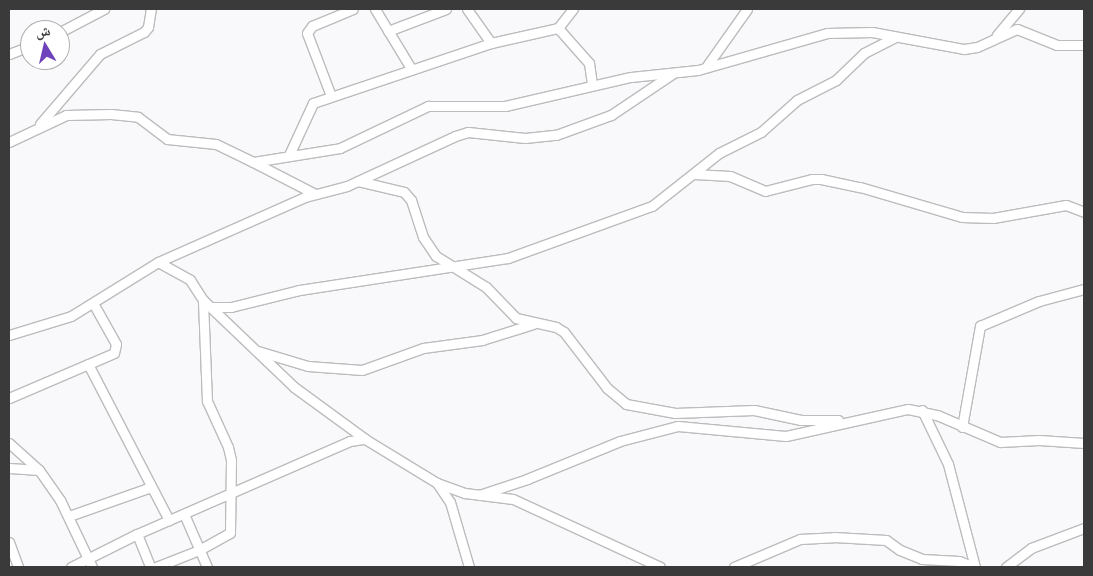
<!DOCTYPE html>
<html>
<head>
<meta charset="utf-8">
<style>
  body { margin:0 }
  #map { position:relative; width:1093px; height:576px; overflow:hidden; background:#f9f9fb; font-family:Barlow,"Noto Naskh Arabic",sans-serif }
  div>[style] { position:absolute }
  [style*='--x'] { left:calc(var(--x)*1px); top:calc(var(--y)*1px); width:calc(var(--w)*1px); rotate:calc(var(--a)*1deg) }
  .roads { filter:drop-shadow(1px 0 #bcbcbd) drop-shadow(-1px 0 #bcbcbd) drop-shadow(0 1px #bcbcbd) drop-shadow(0 -1px #bcbcbd) }
  .street>* { height:9px; margin:-4.5px; padding:0 4.5px; transform-origin:4.5px; border-radius:4.5px; background:#fff }
  span { translate:-50% -50%; white-space:nowrap; text-align:center; line-height:1.15; -webkit-text-stroke:4px #fff; paint-order:stroke }
  .frame { position:absolute; inset:0; border:10px solid #3a3a3b; pointer-events:none }
  .north { position:absolute; left:20px; top:20px; width:50px; height:50px; box-sizing:border-box; background:#fff; border:1px solid #b0b0b1; border-radius:50%; rotate:351deg; font-size:14px; font-weight:700; line-height:20px; text-align:center; color:#3a3a3b }
  .north::after { content:''; display:block; margin:auto; width:18px; height:22px; background:#6f43bb; clip-path:polygon(50% 0,100% 100%,50% 72%,0 100%) }
</style>
</head>
<body>
<div id="map">
  <div class="roads">
    <div class="street">
      <i style="--x:375;--y:9;--w:71;--a:58.8"></i>
      <i style="--x:467;--y:9;--w:42;--a:54.8"></i>
      <i style="--x:558;--y:28;--w:47;--a:48.5"></i>
      <i style="--x:589;--y:63;--w:22;--a:82"></i>
      <i style="--x:388;--y:31;--w:62;--a:-20.8"></i>
      <i style="--x:60;--y:32;--w:50;--a:-27.6"></i>
      <i style="--x:997;--y:35;--w:34;--a:-50"></i>
      <i style="--x:9;--y:54;--w:22;--a:-21"></i>
      <i style="--x:706;--y:67;--w:71;--a:-54.7"></i>
      <i style="--x:331;--y:96;--w:67;--a:-110.9"></i>
      <i style="--x:307;--y:33;--w:9;--a:-54"></i>
      <i style="--x:312;--y:26;--w:44;--a:-22.5"></i>
      <i style="--x:40;--y:124;--w:92;--a:-49.4"></i>
      <i style="--x:100;--y:54;--w:49;--a:-26.6"></i>
      <i style="--x:144;--y:32;--w:6;--a:-51"></i>
      <i style="--x:148;--y:27;--w:18;--a:-81"></i>
      <i style="--x:9;--y:142;--w:63;--a:-25.3"></i>
      <i style="--x:66;--y:115;--w:45;--a:-1.3"></i>
      <i style="--x:111;--y:114;--w:27;--a:6"></i>
      <i style="--x:138;--y:117;--w:36;--a:37"></i>
      <i style="--x:167;--y:139;--w:49;--a:5.8"></i>
      <i style="--x:216;--y:144;--w:41;--a:25.9"></i>
      <i style="--x:253;--y:162;--w:88;--a:-9.1"></i>
      <i style="--x:340;--y:148;--w:98;--a:-25.5"></i>
      <i style="--x:428;--y:106;--w:77;--a:0"></i>
      <i style="--x:505;--y:106;--w:129;--a:-13"></i>
      <i style="--x:631;--y:77;--w:67;--a:-6"></i>
      <i style="--x:698;--y:70;--w:134;--a:-16"></i>
      <i style="--x:827;--y:33;--w:45;--a:-1.3"></i>
      <i style="--x:872;--y:32;--w:94;--a:10.5"></i>
      <i style="--x:964;--y:49;--w:13;--a:-9"></i>
      <i style="--x:977;--y:47;--w:44;--a:-24.2"></i>
      <i style="--x:1017;--y:29;--w:43;--a:21.8"></i>
      <i style="--x:1057;--y:45;--w:27;--a:0"></i>
      <i style="--x:289;--y:155;--w:57;--a:-65.2"></i>
      <i style="--x:313;--y:103;--w:188;--a:-18.6"></i>
      <i style="--x:491;--y:43;--w:69;--a:-12.6"></i>
      <i style="--x:558;--y:28;--w:24;--a:-52"></i>
      <i style="--x:253;--y:162;--w:70;--a:27.3"></i>
      <i style="--x:694;--y:174;--w:36;--a:3"></i>
      <i style="--x:730;--y:176;--w:38;--a:23"></i>
      <i style="--x:765;--y:191;--w:49;--a:-14.3"></i>
      <i style="--x:812;--y:179;--w:9;--a:0"></i>
      <i style="--x:821;--y:179;--w:40;--a:12"></i>
      <i style="--x:860;--y:187;--w:106;--a:16.4"></i>
      <i style="--x:962;--y:217;--w:31;--a:2"></i>
      <i style="--x:993;--y:218;--w:74;--a:-10.1"></i>
      <i style="--x:1066;--y:205;--w:19;--a:21"></i>
      <i style="--x:358;--y:181;--w:47;--a:13.4"></i>
      <i style="--x:404;--y:192;--w:11;--a:49"></i>
      <i style="--x:411;--y:200;--w:39;--a:72"></i>
      <i style="--x:423;--y:237;--w:23;--a:56"></i>
      <i style="--x:436;--y:256;--w:59;--a:31.8"></i>
      <i style="--x:486;--y:287;--w:43;--a:45.9"></i>
      <i style="--x:516;--y:318;--w:41;--a:12.7"></i>
      <i style="--x:556;--y:327;--w:9;--a:32"></i>
      <i style="--x:564;--y:332;--w:71;--a:52.5"></i>
      <i style="--x:607;--y:388;--w:25;--a:40"></i>
      <i style="--x:626;--y:404;--w:50;--a:10.4"></i>
      <i style="--x:675;--y:413;--w:79;--a:-2.2"></i>
      <i style="--x:754;--y:410;--w:48;--a:12"></i>
      <i style="--x:801;--y:420;--w:37;--a:0"></i>
      <i style="--x:158;--y:262;--w:37;--a:29"></i>
      <i style="--x:190;--y:280;--w:24;--a:57"></i>
      <i style="--x:203;--y:300;--w:126;--a:43.7"></i>
      <i style="--x:294;--y:387;--w:88;--a:36.2"></i>
      <i style="--x:365;--y:439;--w:84;--a:31.4"></i>
      <i style="--x:437;--y:483;--w:30;--a:20"></i>
      <i style="--x:465;--y:493;--w:48;--a:7.1"></i>
      <i style="--x:513;--y:499;--w:162;--a:24.8"></i>
      <i style="--x:211;--y:307;--w:20;--a:0"></i>
      <i style="--x:231;--y:307;--w:70;--a:-14"></i>
      <i style="--x:299;--y:290;--w:211;--a:-8.7"></i>
      <i style="--x:508;--y:258;--w:153;--a:-19.9"></i>
      <i style="--x:652;--y:206;--w:85;--a:-38.3"></i>
      <i style="--x:719;--y:153;--w:47;--a:-26.6"></i>
      <i style="--x:761;--y:132;--w:48;--a:-41.6"></i>
      <i style="--x:797;--y:100;--w:44;--a:-27.1"></i>
      <i style="--x:836;--y:80;--w:39;--a:-44"></i>
      <i style="--x:864;--y:53;--w:33;--a:-27"></i>
      <i style="--x:9;--y:335;--w:65;--a:-17"></i>
      <i style="--x:71;--y:316;--w:102;--a:-31.8"></i>
      <i style="--x:158;--y:262;--w:161;--a:-23.9"></i>
      <i style="--x:305;--y:197;--w:43;--a:-14.7"></i>
      <i style="--x:347;--y:186;--w:119;--a:-24.8"></i>
      <i style="--x:455;--y:136;--w:14;--a:-17"></i>
      <i style="--x:468;--y:132;--w:57;--a:6"></i>
      <i style="--x:525;--y:138;--w:31;--a:-6"></i>
      <i style="--x:556;--y:135;--w:59;--a:-20"></i>
      <i style="--x:611;--y:115;--w:73;--a:-33.9"></i>
      <i style="--x:258;--y:351;--w:52;--a:16.7"></i>
      <i style="--x:308;--y:366;--w:54;--a:4.2"></i>
      <i style="--x:362;--y:370;--w:65;--a:-19.8"></i>
      <i style="--x:423;--y:348;--w:60;--a:-7.7"></i>
      <i style="--x:482;--y:340;--w:53;--a:-17.4"></i>
      <i style="--x:88;--y:364;--w:176;--a:62.6"></i>
      <i style="--x:9;--y:398;--w:114;--a:-23.2"></i>
      <i style="--x:114;--y:353;--w:9;--a:-77"></i>
      <i style="--x:116;--y:344;--w:47;--a:-119.3"></i>
      <i style="--x:922;--y:410;--w:60;--a:64.3"></i>
      <i style="--x:948;--y:464;--w:106;--a:75.3"></i>
      <i style="--x:962;--y:427;--w:103;--a:-79.9"></i>
      <i style="--x:980;--y:326;--w:64;--a:-23"></i>
      <i style="--x:1039;--y:301;--w:47;--a:-14.9"></i>
      <i style="--x:9;--y:443;--w:40;--a:42"></i>
      <i style="--x:39;--y:470;--w:37;--a:55"></i>
      <i style="--x:60;--y:500;--w:74;--a:64.5"></i>
      <i style="--x:9;--y:468;--w:30;--a:4"></i>
      <i style="--x:437;--y:483;--w:23;--a:56"></i>
      <i style="--x:450;--y:502;--w:68;--a:73.7"></i>
      <i style="--x:479;--y:495;--w:51;--a:-18.4"></i>
      <i style="--x:527;--y:479;--w:100;--a:-22.2"></i>
      <i style="--x:620;--y:441;--w:60;--a:-14.5"></i>
      <i style="--x:678;--y:426;--w:108;--a:5.3"></i>
      <i style="--x:786;--y:436;--w:125;--a:-12.5"></i>
      <i style="--x:908;--y:409;--w:30;--a:12"></i>
      <i style="--x:937;--y:415;--w:69;--a:23.2"></i>
      <i style="--x:1000;--y:442;--w:39;--a:-3"></i>
      <i style="--x:1039;--y:440;--w:45;--a:3.8"></i>
      <i style="--x:184;--y:514;--w:58;--a:66.5"></i>
      <i style="--x:69;--y:516;--w:87;--a:-19.5"></i>
      <i style="--x:137;--y:534;--w:35;--a:68"></i>
      <i style="--x:9;--y:542;--w:27;--a:70"></i>
      <i style="--x:71;--y:567;--w:74;--a:-26.6"></i>
      <i style="--x:137;--y:534;--w:232;--a:-23.6"></i>
      <i style="--x:350;--y:441;--w:15;--a:-8"></i>
      <i style="--x:156;--y:567;--w:46;--a:-21.6"></i>
      <i style="--x:199;--y:550;--w:35;--a:-29"></i>
      <i style="--x:230;--y:533;--w:73;--a:-89.2"></i>
      <i style="--x:231;--y:460;--w:13;--a:-103"></i>
      <i style="--x:228;--y:447;--w:51;--a:-114.5"></i>
      <i style="--x:207;--y:401;--w:101;--a:-92.3"></i>
      <i style="--x:734;--y:567;--w:72;--a:-23"></i>
      <i style="--x:800;--y:539;--w:34;--a:-3"></i>
      <i style="--x:834;--y:537;--w:52;--a:3.3"></i>
      <i style="--x:886;--y:540;--w:17;--a:36"></i>
      <i style="--x:900;--y:550;--w:24;--a:22"></i>
      <i style="--x:922;--y:559;--w:37;--a:3"></i>
      <i style="--x:959;--y:561;--w:17;--a:21"></i>
      <i style="--x:1006;--y:567;--w:31;--a:-37"></i>
      <i style="--x:1031;--y:548;--w:57;--a:-20.7"></i>
    </div>
  </div>
  <div class="frame"></div>
  <div class="north">ش</div>
</div>
</body>
</html>
